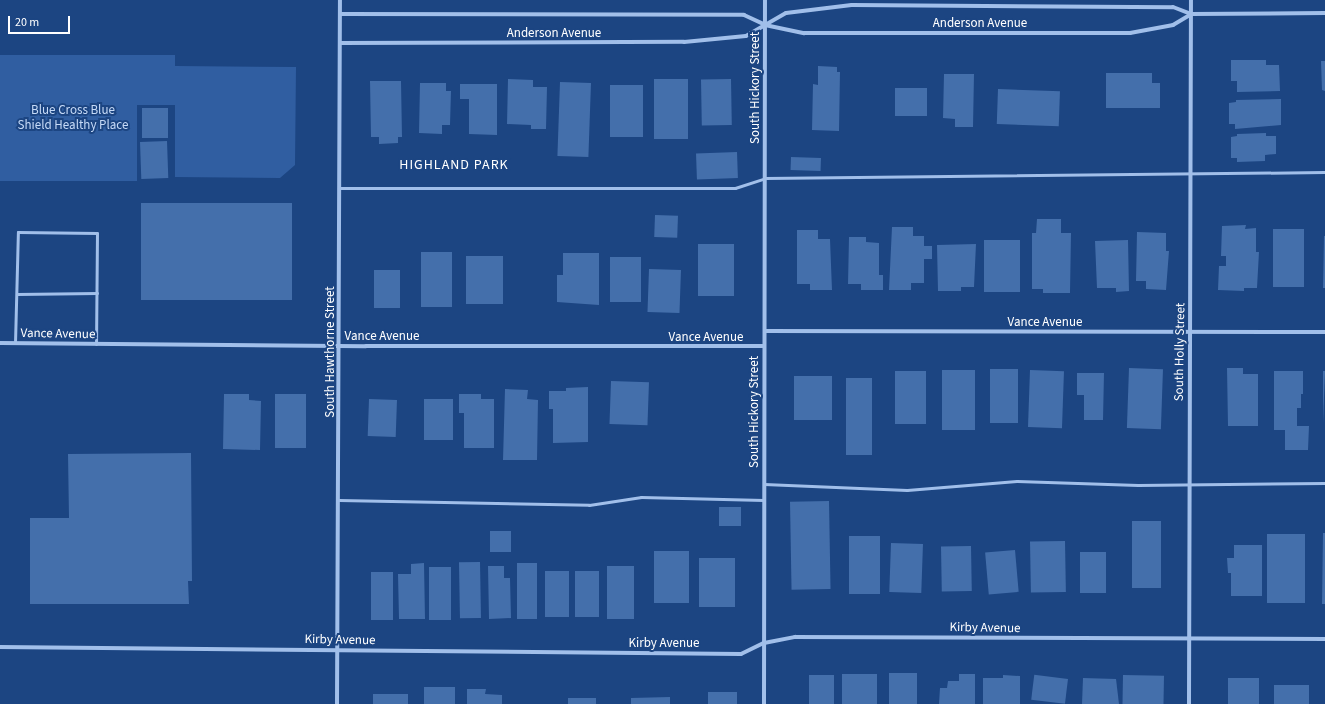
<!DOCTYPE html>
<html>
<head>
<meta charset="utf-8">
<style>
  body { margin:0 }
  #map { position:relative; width:1325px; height:704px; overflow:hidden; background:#1c4582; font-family:"Source Sans 3",sans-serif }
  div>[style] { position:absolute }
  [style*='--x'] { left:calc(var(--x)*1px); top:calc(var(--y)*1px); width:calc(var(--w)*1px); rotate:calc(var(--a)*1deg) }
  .green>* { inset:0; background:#305ea1 }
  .building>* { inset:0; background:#446fab; transform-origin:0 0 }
  .lane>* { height:3px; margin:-1.5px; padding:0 1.5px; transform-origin:1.5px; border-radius:1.5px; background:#a1bfea }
  .street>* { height:4px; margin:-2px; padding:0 2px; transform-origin:2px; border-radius:2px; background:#a1bfea }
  span { translate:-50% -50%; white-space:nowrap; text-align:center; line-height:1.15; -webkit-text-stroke:4px #1c4582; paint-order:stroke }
  .street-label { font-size:13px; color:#fff }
  .park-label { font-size:13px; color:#c6daf7 }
  .neighbourhood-label { font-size:14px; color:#fff; letter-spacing:1px }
  .scale { position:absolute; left:8px; top:16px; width:62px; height:18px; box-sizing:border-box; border:2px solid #fff; border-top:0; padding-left:5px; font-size:12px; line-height:14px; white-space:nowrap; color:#fff; -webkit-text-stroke:3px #1c4582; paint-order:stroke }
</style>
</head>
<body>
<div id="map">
  <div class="green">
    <i style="clip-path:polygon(0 55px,175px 55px,175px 66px,296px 67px,295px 165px,280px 178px,175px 177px,175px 105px,137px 105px,137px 181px,0 181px)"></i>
  </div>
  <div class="building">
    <i style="clip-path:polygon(1231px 60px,1266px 60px,1266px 65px,1279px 65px,1280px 91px,1237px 92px,1237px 81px,1231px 81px)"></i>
    <i style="clip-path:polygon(1321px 61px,1325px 61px,1325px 91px,1322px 90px)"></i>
    <i style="clip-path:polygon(818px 66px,837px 67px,837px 72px,840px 72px,839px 131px,812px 130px,813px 84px,818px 85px)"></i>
    <i style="clip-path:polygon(1106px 73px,1152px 73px,1152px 83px,1160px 83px,1160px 108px,1106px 108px)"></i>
    <i style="clip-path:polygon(944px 74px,974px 74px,973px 127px,955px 127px,955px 119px,943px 118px)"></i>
    <i style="clip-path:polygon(508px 79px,533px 80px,533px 87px,547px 87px,546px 129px,531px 129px,531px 125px,507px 124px)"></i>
    <i style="left:688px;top:79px;width:60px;height:34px;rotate:90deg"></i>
    <i style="left:731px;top:79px;width:46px;height:30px;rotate:89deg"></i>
    <i style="clip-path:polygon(370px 81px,401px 81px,402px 137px,398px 137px,398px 143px,379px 144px,379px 137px,371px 137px)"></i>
    <i style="left:560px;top:82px;width:31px;height:74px;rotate:2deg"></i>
    <i style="clip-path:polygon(420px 83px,446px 83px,446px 91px,451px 91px,450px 125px,442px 125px,442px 134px,419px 133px)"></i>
    <i style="clip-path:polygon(460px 84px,497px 84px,497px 135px,469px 134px,469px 99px,460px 99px)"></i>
    <i style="left:610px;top:85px;width:33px;height:52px"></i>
    <i style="left:895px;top:88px;width:32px;height:28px"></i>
    <i style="left:998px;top:89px;width:62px;height:35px;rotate:2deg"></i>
    <i style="clip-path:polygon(1281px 99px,1281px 125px,1235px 129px,1235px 124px,1229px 124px,1229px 103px,1236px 102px,1236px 100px)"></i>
    <i style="left:142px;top:108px;width:26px;height:30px"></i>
    <i style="clip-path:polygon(1266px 133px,1266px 136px,1276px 136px,1276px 154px,1265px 155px,1265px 161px,1237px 162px,1237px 158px,1231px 158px,1231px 137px,1237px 136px,1237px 134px)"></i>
    <i style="left:167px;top:141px;width:37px;height:27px;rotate:88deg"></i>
    <i style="left:737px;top:152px;width:26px;height:41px;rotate:88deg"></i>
    <i style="left:791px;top:157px;width:30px;height:13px;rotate:2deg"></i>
    <i style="left:292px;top:203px;width:97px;height:151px;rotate:90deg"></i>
    <i style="left:655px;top:215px;width:23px;height:22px;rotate:2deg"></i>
    <i style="clip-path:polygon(1037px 219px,1061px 219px,1061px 233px,1071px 233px,1070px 293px,1043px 293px,1043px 289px,1032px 289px,1032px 233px,1036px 233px)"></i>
    <i style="clip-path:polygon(1246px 225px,1245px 229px,1256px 228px,1256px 252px,1259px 252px,1257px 288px,1244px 288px,1244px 291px,1218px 290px,1219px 266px,1226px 266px,1226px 256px,1221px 256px,1222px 226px)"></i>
    <i style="clip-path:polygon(892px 227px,913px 227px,913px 236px,924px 236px,924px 246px,932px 246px,932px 259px,924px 259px,924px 283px,911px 283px,911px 290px,889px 290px)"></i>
    <i style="left:1273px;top:229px;width:31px;height:58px"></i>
    <i style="clip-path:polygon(797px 230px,818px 230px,818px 239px,830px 239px,832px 290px,810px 290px,810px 284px,797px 284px)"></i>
    <i style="clip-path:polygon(1137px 232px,1166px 233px,1166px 251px,1169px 251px,1166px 290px,1146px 289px,1146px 281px,1136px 281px)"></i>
    <i style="clip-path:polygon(1324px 236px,1325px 236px,1325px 288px,1323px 288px)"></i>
    <i style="clip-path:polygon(849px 237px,866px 237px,866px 242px,879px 243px,879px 275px,883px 275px,883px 290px,861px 290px,861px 284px,848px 284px)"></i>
    <i style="left:984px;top:240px;width:36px;height:52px"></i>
    <i style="clip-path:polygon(1128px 240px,1129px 291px,1116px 292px,1116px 288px,1097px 288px,1095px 241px)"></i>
    <i style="left:698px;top:244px;width:36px;height:52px"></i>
    <i style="clip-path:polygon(976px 244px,974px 287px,961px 287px,961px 291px,938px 291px,937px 245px)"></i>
    <i style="left:421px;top:252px;width:31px;height:55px"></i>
    <i style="clip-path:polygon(563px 253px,599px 253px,599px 305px,557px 302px,557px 275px,563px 275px)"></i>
    <i style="left:466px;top:256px;width:37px;height:48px"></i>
    <i style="left:610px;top:257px;width:31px;height:45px"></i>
    <i style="left:649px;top:269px;width:32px;height:43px;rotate:2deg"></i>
    <i style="left:374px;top:270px;width:26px;height:38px"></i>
    <i style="left:1129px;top:368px;width:34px;height:60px;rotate:2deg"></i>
    <i style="clip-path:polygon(1227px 368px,1243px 368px,1243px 374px,1258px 374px,1258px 426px,1228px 426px)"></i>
    <i style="left:990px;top:369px;width:28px;height:54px"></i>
    <i style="left:942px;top:370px;width:33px;height:60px"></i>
    <i style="left:1030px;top:370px;width:34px;height:57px;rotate:2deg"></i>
    <i style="left:895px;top:371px;width:31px;height:53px"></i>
    <i style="clip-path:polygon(1274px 371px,1303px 371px,1303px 394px,1301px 394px,1301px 408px,1297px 408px,1297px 426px,1309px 426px,1308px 450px,1285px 450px,1285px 430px,1274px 430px)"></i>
    <i style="clip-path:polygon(1323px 371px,1325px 371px,1323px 423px)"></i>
    <i style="clip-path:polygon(1077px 373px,1104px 373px,1103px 420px,1084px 420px,1084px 395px,1077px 395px)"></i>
    <i style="left:832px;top:376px;width:44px;height:38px;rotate:90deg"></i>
    <i style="left:846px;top:378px;width:26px;height:77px"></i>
    <i style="left:611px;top:381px;width:38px;height:43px;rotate:2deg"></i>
    <i style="clip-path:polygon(588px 387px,588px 442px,553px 443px,553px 409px,549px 409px,549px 391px,566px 391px,566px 388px)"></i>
    <i style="clip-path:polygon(505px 389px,528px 390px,527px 399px,538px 400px,537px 460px,503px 460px)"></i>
    <i style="clip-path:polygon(224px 394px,249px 394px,249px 400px,261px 401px,260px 450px,223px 449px)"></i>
    <i style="left:275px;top:394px;width:31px;height:54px"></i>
    <i style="clip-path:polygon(459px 394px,481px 394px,481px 399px,494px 399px,494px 448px,464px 448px,464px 413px,459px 413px)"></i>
    <i style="left:369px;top:399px;width:28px;height:37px;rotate:2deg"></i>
    <i style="left:424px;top:399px;width:29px;height:41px"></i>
    <i style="clip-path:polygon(191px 453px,192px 581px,188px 581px,189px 604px,30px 604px,30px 518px,69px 518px,68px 454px)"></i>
    <i style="left:829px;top:501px;width:88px;height:39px;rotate:89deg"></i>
    <i style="left:719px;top:507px;width:22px;height:19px"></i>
    <i style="left:1132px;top:521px;width:29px;height:67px"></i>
    <i style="left:490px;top:531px;width:21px;height:21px"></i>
    <i style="clip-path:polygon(1323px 533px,1325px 533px,1325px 604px,1322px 604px)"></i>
    <i style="left:1305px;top:534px;width:69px;height:38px;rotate:90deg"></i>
    <i style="left:880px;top:536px;width:58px;height:31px;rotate:90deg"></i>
    <i style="left:1065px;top:541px;width:51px;height:35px;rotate:89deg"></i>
    <i style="left:891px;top:543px;width:32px;height:49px;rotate:2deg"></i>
    <i style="clip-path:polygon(1234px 545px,1262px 545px,1262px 596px,1231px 596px,1231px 573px,1228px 573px,1227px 558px,1234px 558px)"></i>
    <i style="left:971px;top:546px;width:45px;height:30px;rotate:89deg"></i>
    <i style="left:1015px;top:550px;width:42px;height:30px;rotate:85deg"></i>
    <i style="left:689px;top:551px;width:52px;height:35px;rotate:90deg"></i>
    <i style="left:1080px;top:552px;width:26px;height:41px"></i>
    <i style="left:699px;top:558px;width:36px;height:49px"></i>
    <i style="left:480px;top:562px;width:56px;height:21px;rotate:89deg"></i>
    <i style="clip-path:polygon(424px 563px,425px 619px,399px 619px,398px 574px,411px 574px,411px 564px)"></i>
    <i style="left:517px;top:563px;width:20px;height:56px"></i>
    <i style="clip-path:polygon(488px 566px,504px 566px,504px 578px,510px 578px,511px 618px,489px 619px)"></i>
    <i style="left:607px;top:566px;width:27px;height:53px"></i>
    <i style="left:429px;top:567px;width:22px;height:53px"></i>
    <i style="left:545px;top:571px;width:24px;height:46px"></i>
    <i style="left:575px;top:571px;width:24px;height:46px"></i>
    <i style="left:371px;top:572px;width:22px;height:48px"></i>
    <i style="left:889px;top:673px;width:28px;height:31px"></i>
    <i style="left:842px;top:674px;width:35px;height:30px"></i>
    <i style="clip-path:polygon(959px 674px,975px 674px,975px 704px,939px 704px,940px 688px,947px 688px,948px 681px,959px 681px)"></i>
    <i style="left:809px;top:675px;width:25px;height:29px"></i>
    <i style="clip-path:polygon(1003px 675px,1020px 676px,1020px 704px,983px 704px,983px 678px,1003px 678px)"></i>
    <i style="left:1123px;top:675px;width:41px;height:29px;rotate:1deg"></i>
    <i style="clip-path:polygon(1083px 678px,1116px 679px,1119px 704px,1082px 704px)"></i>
    <i style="left:1228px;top:678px;width:31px;height:26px"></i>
    <i style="left:1068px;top:679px;width:25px;height:34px;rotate:97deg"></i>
    <i style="left:1274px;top:685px;width:35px;height:19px"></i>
    <i style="left:424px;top:687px;width:31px;height:17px"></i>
    <i style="clip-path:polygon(467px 689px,486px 689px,485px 694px,502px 695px,502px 704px,467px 704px)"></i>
    <i style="left:708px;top:692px;width:29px;height:12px"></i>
    <i style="left:373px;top:694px;width:35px;height:10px"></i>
    <i style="clip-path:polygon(670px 697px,670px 704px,631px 704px,631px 698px)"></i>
    <i style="left:568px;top:698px;width:28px;height:6px"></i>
  </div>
  <div class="lane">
    <i style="--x:339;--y:188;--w:396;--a:0"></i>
    <i style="--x:735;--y:188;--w:32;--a:-18"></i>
    <i style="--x:765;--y:178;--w:560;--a:-0.61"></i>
    <i style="--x:17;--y:294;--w:80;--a:-0.7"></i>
    <i style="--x:15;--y:343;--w:111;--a:-88.5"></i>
    <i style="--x:18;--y:232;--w:79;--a:0.7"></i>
    <i style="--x:97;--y:233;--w:111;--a:90.5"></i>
    <i style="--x:764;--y:484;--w:143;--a:2.4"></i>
    <i style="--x:907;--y:490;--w:110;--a:-4.7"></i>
    <i style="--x:1017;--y:481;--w:121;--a:1.9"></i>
    <i style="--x:1138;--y:485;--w:187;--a:-0.6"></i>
    <i style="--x:339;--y:500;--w:250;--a:1.1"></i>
    <i style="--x:589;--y:505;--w:53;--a:-8.7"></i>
    <i style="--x:641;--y:497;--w:123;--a:1.4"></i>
  </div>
  <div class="street">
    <i style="--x:340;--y:14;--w:404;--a:0.1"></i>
    <i style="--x:744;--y:15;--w:23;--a:25"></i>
    <i style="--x:765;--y:25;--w:40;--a:12"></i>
    <i style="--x:804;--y:33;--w:326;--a:0"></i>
    <i style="--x:1130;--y:33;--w:44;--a:-10.5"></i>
    <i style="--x:1173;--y:25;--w:21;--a:-31"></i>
    <i style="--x:340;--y:43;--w:344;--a:-0.2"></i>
    <i style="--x:684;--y:42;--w:62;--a:-5.5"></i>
    <i style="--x:746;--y:36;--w:46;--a:-29.9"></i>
    <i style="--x:786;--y:13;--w:66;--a:-6.9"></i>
    <i style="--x:852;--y:5;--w:321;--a:0.4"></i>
    <i style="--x:1173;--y:7;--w:19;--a:21"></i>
    <i style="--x:1191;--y:14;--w:134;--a:-0.4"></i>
    <i style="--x:765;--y:331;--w:560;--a:0.1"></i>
    <i style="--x:0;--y:343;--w:366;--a:0.5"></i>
    <i style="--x:366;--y:346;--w:398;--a:0"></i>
    <i style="--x:0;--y:647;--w:741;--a:0.54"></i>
    <i style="--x:741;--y:654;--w:25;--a:-26"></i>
    <i style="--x:764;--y:643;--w:32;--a:-11"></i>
    <i style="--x:795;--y:637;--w:530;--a:0.22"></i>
    <i style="--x:337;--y:704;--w:704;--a:-89.76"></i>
    <i style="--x:764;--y:704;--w:704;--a:-89.92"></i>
    <i style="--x:1189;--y:704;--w:704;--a:-89.84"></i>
  </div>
  <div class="street-label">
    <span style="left:980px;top:23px">Anderson Avenue</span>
    <span style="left:554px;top:33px">Anderson Avenue</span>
    <span style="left:755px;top:88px;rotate:-90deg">South Hickory Street</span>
    <span style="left:1045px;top:322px">Vance Avenue</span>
    <span style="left:58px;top:334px;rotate:1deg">Vance Avenue</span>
    <span style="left:382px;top:336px">Vance Avenue</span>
    <span style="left:706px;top:337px">Vance Avenue</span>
    <span style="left:330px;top:352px;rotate:-90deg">South Hawthorne Street</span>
    <span style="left:1180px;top:352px;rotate:-89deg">South Holly Street</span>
    <span style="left:754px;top:412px;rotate:-90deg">South Hickory Street</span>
    <span style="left:985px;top:628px;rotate:1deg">Kirby Avenue</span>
    <span style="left:340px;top:640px;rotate:1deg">Kirby Avenue</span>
    <span style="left:664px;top:643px">Kirby Avenue</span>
  </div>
  <div class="park-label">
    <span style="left:73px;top:118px">Blue Cross Blue<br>Shield Healthy Place</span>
  </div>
  <div class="neighbourhood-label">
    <span style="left:454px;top:165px">HIGHLAND PARK</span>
  </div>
  <div class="scale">20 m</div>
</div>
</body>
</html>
